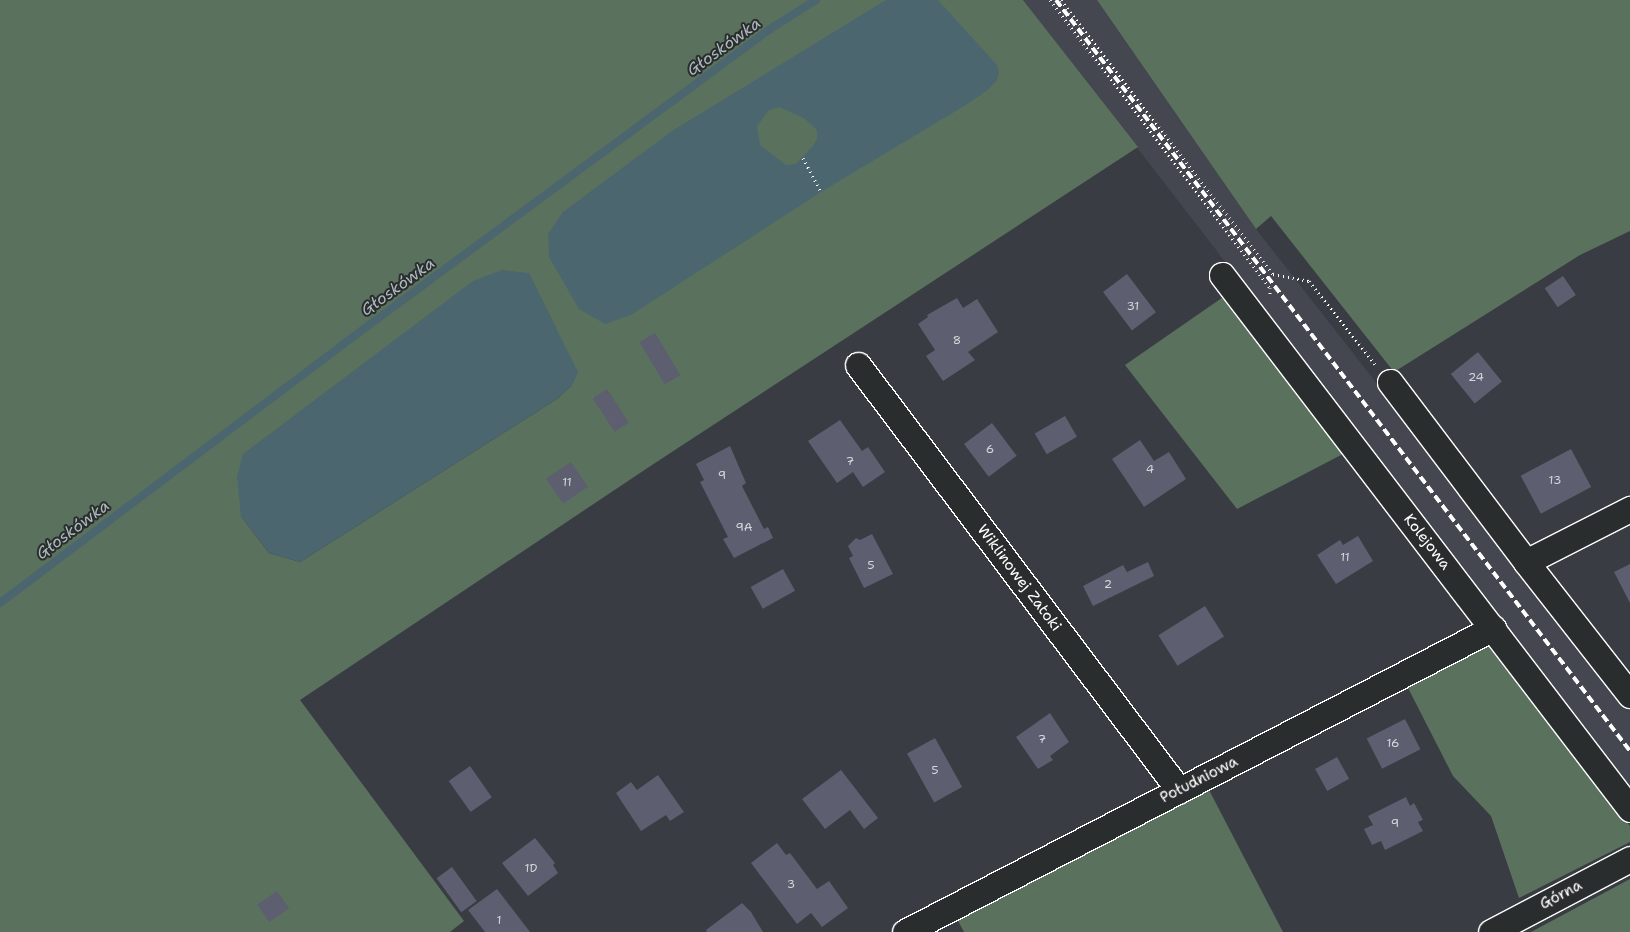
<!DOCTYPE html>
<html>
<head>
<meta charset="utf-8">
<style>
  body { margin:0 }
  #map { position:relative; width:1630px; height:932px; overflow:hidden; background:#393c42; font-family:"Shantell Sans",sans-serif }
  div>[style] { position:absolute }
  [style*='--x'] { left:calc(var(--x)*1px); top:calc(var(--y)*1px); width:calc(var(--w)*1px); rotate:calc(var(--a)*1deg) }
  .built>* { inset:0; background:#444650 }
  .green>* { inset:0; background:#5a715d }
  .water>* { inset:0; background:#4b666f }
  .stream>* { height:8px; margin:-4px; padding:0 4px; transform-origin:4px; border-radius:4px; background:#4b666f }
  .building>* { inset:0; background:#5d5e70; transform-origin:0 0 }
  .path>* { height:3px; margin-top:-1.5px; transform-origin:0; background:repeating-linear-gradient(90deg,#fff 0 1px,transparent 0 5px) }
  .roads { filter:drop-shadow(1px 0 #fff) drop-shadow(-1px 0 #fff) drop-shadow(0 1px #fff) drop-shadow(0 -1px #fff) }
  .minor>* { height:25px; margin:-12.5px; padding:0 12.5px; transform-origin:12.5px; border-radius:12.5px; background:#2a2d2e }
  .rail>* { height:4px; margin-top:-2px; transform-origin:0; background:repeating-linear-gradient(90deg,#fff 0 8px,transparent 0 12px) }
  span { translate:-50% -50%; white-space:nowrap; text-align:center; line-height:1.15; -webkit-text-stroke:4px #2a2d2e; paint-order:stroke }
  .number-label { font-size:12px; color:#d6d7db }
  .number-label span { -webkit-text-stroke-width:0 }
  .street-label { font-size:15px; color:#fff }
  .water-label { font-size:16px; color:#aebabe; font-style:italic }
</style>
</head>
<body>
<div id="map">
  <div class="built">
    <i style="clip-path:polygon(1023px 0,1097px 0,1256px 229px,1630px 707px,1630px 786px)"></i>
  </div>
  <div class="green">
    <i style="clip-path:polygon(evenodd,0 0,1023px 0,1138px 147px,652px 465px,300px 700px,464px 921px,450px 932px,0 932px,0 0,572px 385px,557px 399px,300px 562px,269px 553px,241px 516px,572px 385px)"></i>
    <i style="clip-path:polygon(1097px 0,1630px 0,1630px 231px,1580px 255px,1394px 372px,1271px 216px,1256px 229px)"></i>
    <i style="clip-path:polygon(1229px 293px,1343px 454px,1237px 509px,1125px 365px)"></i>
    <i style="clip-path:polygon(1485px 642px,1630px 826px,1630px 842px,1519px 898px,1491px 816px,1453px 776px,1406px 684px)"></i>
    <i style="clip-path:polygon(1208px 788px,1283px 932px,964px 932px,956px 917px)"></i>
    <i style="clip-path:polygon(1630px 879px,1630px 932px,1531px 932px)"></i>
  </div>
  <div class="water">
    <i style="clip-path:polygon(evenodd,886px 0,938px 0,997px 65px,999px 73px,997px 80px,989px 89px,969px 103px,821px 192px,631px 315px,605px 324px,579px 309px,549px 257px,548px 234px,563px 212px,672px 131px,886px 0,779px 107px,804px 118px,817px 130px,817px 139px,813px 146px,796px 164px,786px 165px,760px 145px,757px 126px,769px 110px,779px 107px)"></i>
    <i style="clip-path:polygon(502px 270px,529px 273px,578px 372px,572px 385px,557px 399px,300px 562px,269px 553px,241px 516px,237px 477px,243px 454px,473px 281px)"></i>
  </div>
  <div class="stream">
    <i style="--x:0;--y:603;--w:428;--a:-37"></i>
    <i style="--x:342;--y:345;--w:532;--a:-36.44"></i>
    <i style="--x:770;--y:29;--w:54;--a:-32.2"></i>
  </div>
  <div class="building">
    <i style="left:1127px;top:274px;width:48px;height:30px;rotate:53deg"></i>
    <i style="left:1563px;top:276px;width:23px;height:22px;rotate:56deg"></i>
    <i style="clip-path:polygon(957px 298px,963px 308px,977px 299px,998px 332px,968px 352px,975px 360px,943px 381px,926px 356px,935px 350px,918px 324px,928px 317px,927px 315px)"></i>
    <i style="left:655px;top:333px;width:49px;height:18px;rotate:59deg"></i>
    <i style="left:1478px;top:352px;width:38px;height:35px;rotate:51deg"></i>
    <i style="left:607px;top:389px;width:40px;height:17px;rotate:57deg"></i>
    <i style="left:1065px;top:416px;width:24px;height:35px;rotate:60deg"></i>
    <i style="clip-path:polygon(840px 420px,862px 451px,868px 447px,885px 472px,863px 487px,853px 472px,837px 483px,808px 441px)"></i>
    <i style="left:992px;top:423px;width:41px;height:35px;rotate:53deg"></i>
    <i style="clip-path:polygon(1140px 440px,1154px 461px,1169px 452px,1186px 479px,1144px 507px,1112px 459px)"></i>
    <i style="clip-path:polygon(730px 446px,746px 483px,742px 486px,764px 529px,768px 527px,773px 538px,734px 558px,723px 539px,728px 537px,700px 482px,704px 480px,696px 464px)"></i>
    <i style="left:1571px;top:449px;width:43px;height:57px;rotate:62deg"></i>
    <i style="left:571px;top:462px;width:30px;height:30px;rotate:56deg"></i>
    <i style="clip-path:polygon(872px 534px,893px 574px,864px 588px,849px 558px,853px 556px,848px 546px,856px 538px,860px 540px)"></i>
    <i style="clip-path:polygon(1358px 536px,1373px 561px,1336px 584px,1317px 555px,1340px 540px,1343px 545px)"></i>
    <i style="clip-path:polygon(1148px 562px,1154px 576px,1093px 606px,1083px 586px,1123px 565px,1127px 572px)"></i>
    <i style="clip-path:polygon(1630px 564px,1630px 603px,1614px 572px)"></i>
    <i style="left:783px;top:569px;width:25px;height:37px;rotate:61deg"></i>
    <i style="left:1205px;top:606px;width:36px;height:55px;rotate:58deg"></i>
    <i style="clip-path:polygon(1050px 713px,1069px 742px,1050px 756px,1053px 760px,1038px 769px,1016px 737px)"></i>
    <i style="left:1405px;top:719px;width:34px;height:43px;rotate:63deg"></i>
    <i style="left:935px;top:738px;width:56px;height:32px;rotate:61deg"></i>
    <i style="left:1337px;top:757px;width:25px;height:25px;rotate:61deg"></i>
    <i style="left:470px;top:766px;width:38px;height:26px;rotate:55deg"></i>
    <i style="clip-path:polygon(841px 770px,878px 818px,864px 829px,850px 810px,825px 829px,802px 799px)"></i>
    <i style="clip-path:polygon(658px 775px,684px 812px,670px 821px,666px 815px,641px 831px,616px 793px,631px 782px,637px 790px)"></i>
    <i style="clip-path:polygon(1406px 797px,1410px 806px,1414px 803px,1423px 820px,1418px 822px,1423px 831px,1385px 850px,1381px 841px,1372px 845px,1364px 829px,1373px 825px,1368px 816px)"></i>
    <i style="clip-path:polygon(535px 838px,555px 863px,553px 865px,558px 873px,528px 896px,502px 863px)"></i>
    <i style="clip-path:polygon(777px 843px,786px 855px,790px 853px,817px 889px,829px 881px,848px 908px,822px 927px,811px 913px,797px 924px,751px 863px)"></i>
    <i style="left:452px;top:867px;width:42px;height:19px;rotate:54deg"></i>
    <i style="clip-path:polygon(497px 889px,530px 932px,485px 932px,468px 910px)"></i>
    <i style="left:277px;top:891px;width:21px;height:24px;rotate:55deg"></i>
    <i style="clip-path:polygon(742px 903px,751px 912px,763px 932px,707px 932px,706px 930px)"></i>
  </div>
  <div class="path">
    <i style="--x:1050;--y:0;--w:362;--a:52.6"></i>
    <i style="--x:1270;--y:288;--w:7;--a:90"></i>
    <i style="--x:1061;--y:0;--w:346;--a:52.3"></i>
    <i style="--x:1273;--y:274;--w:37;--a:11"></i>
    <i style="--x:1309;--y:281;--w:106;--a:51.5"></i>
    <i style="--x:803;--y:158;--w:38;--a:62"></i>
  </div>
  <div class="roads">
    <div class="minor">
      <i style="--x:1222;--y:275;--w:672;--a:52.62"></i>
      <i style="--x:858;--y:365;--w:533;--a:52.94"></i>
      <i style="--x:1390;--y:382;--w:226;--a:52.9"></i>
      <i style="--x:1526;--y:562;--w:169;--a:52"></i>
      <i style="--x:1526;--y:562;--w:117;--a:-27"></i>
      <i style="--x:905;--y:932;--w:662;--a:-27.34"></i>
      <i style="--x:1491;--y:932;--w:157;--a:-27.7"></i>
    </div>
  </div>
  <div class="rail">
    <i style="--x:1056;--y:0;--w:945;--a:52.61"></i>
  </div>
  <div class="number-label">
    <span style="left:1133px;top:307px">31</span>
    <span style="left:957px;top:341px">8</span>
    <span style="left:1476px;top:378px">24</span>
    <span style="left:990px;top:450px">6</span>
    <span style="left:850px;top:462px">7</span>
    <span style="left:1150px;top:470px">4</span>
    <span style="left:722px;top:476px">9</span>
    <span style="left:1555px;top:481px">13</span>
    <span style="left:567px;top:483px">11</span>
    <span style="left:744px;top:528px">9A</span>
    <span style="left:1345px;top:558px">11</span>
    <span style="left:871px;top:566px">5</span>
    <span style="left:1108px;top:585px">2</span>
    <span style="left:1042px;top:740px">7</span>
    <span style="left:1393px;top:744px">16</span>
    <span style="left:935px;top:771px">5</span>
    <span style="left:1395px;top:824px">9</span>
    <span style="left:531px;top:869px">1D</span>
    <span style="left:791px;top:885px">3</span>
    <span style="left:499px;top:921px">1</span>
  </div>
  <div class="street-label">
    <span style="left:1427px;top:542px;rotate:52deg">Kolejowa</span>
    <span style="left:1019px;top:578px;rotate:53deg">Wiklinowej Zatoki</span>
    <span style="left:1199px;top:780px;rotate:-27deg">Południowa</span>
    <span style="left:1561px;top:895px;rotate:-28deg">Górna</span>
  </div>
  <div class="water-label">
    <span style="left:724px;top:47px;rotate:-36deg">Głoskówka</span>
    <span style="left:398px;top:287px;rotate:-36deg">Głoskówka</span>
    <span style="left:73px;top:530px;rotate:-37deg">Głoskówka</span>
  </div>
</div>
</body>
</html>
